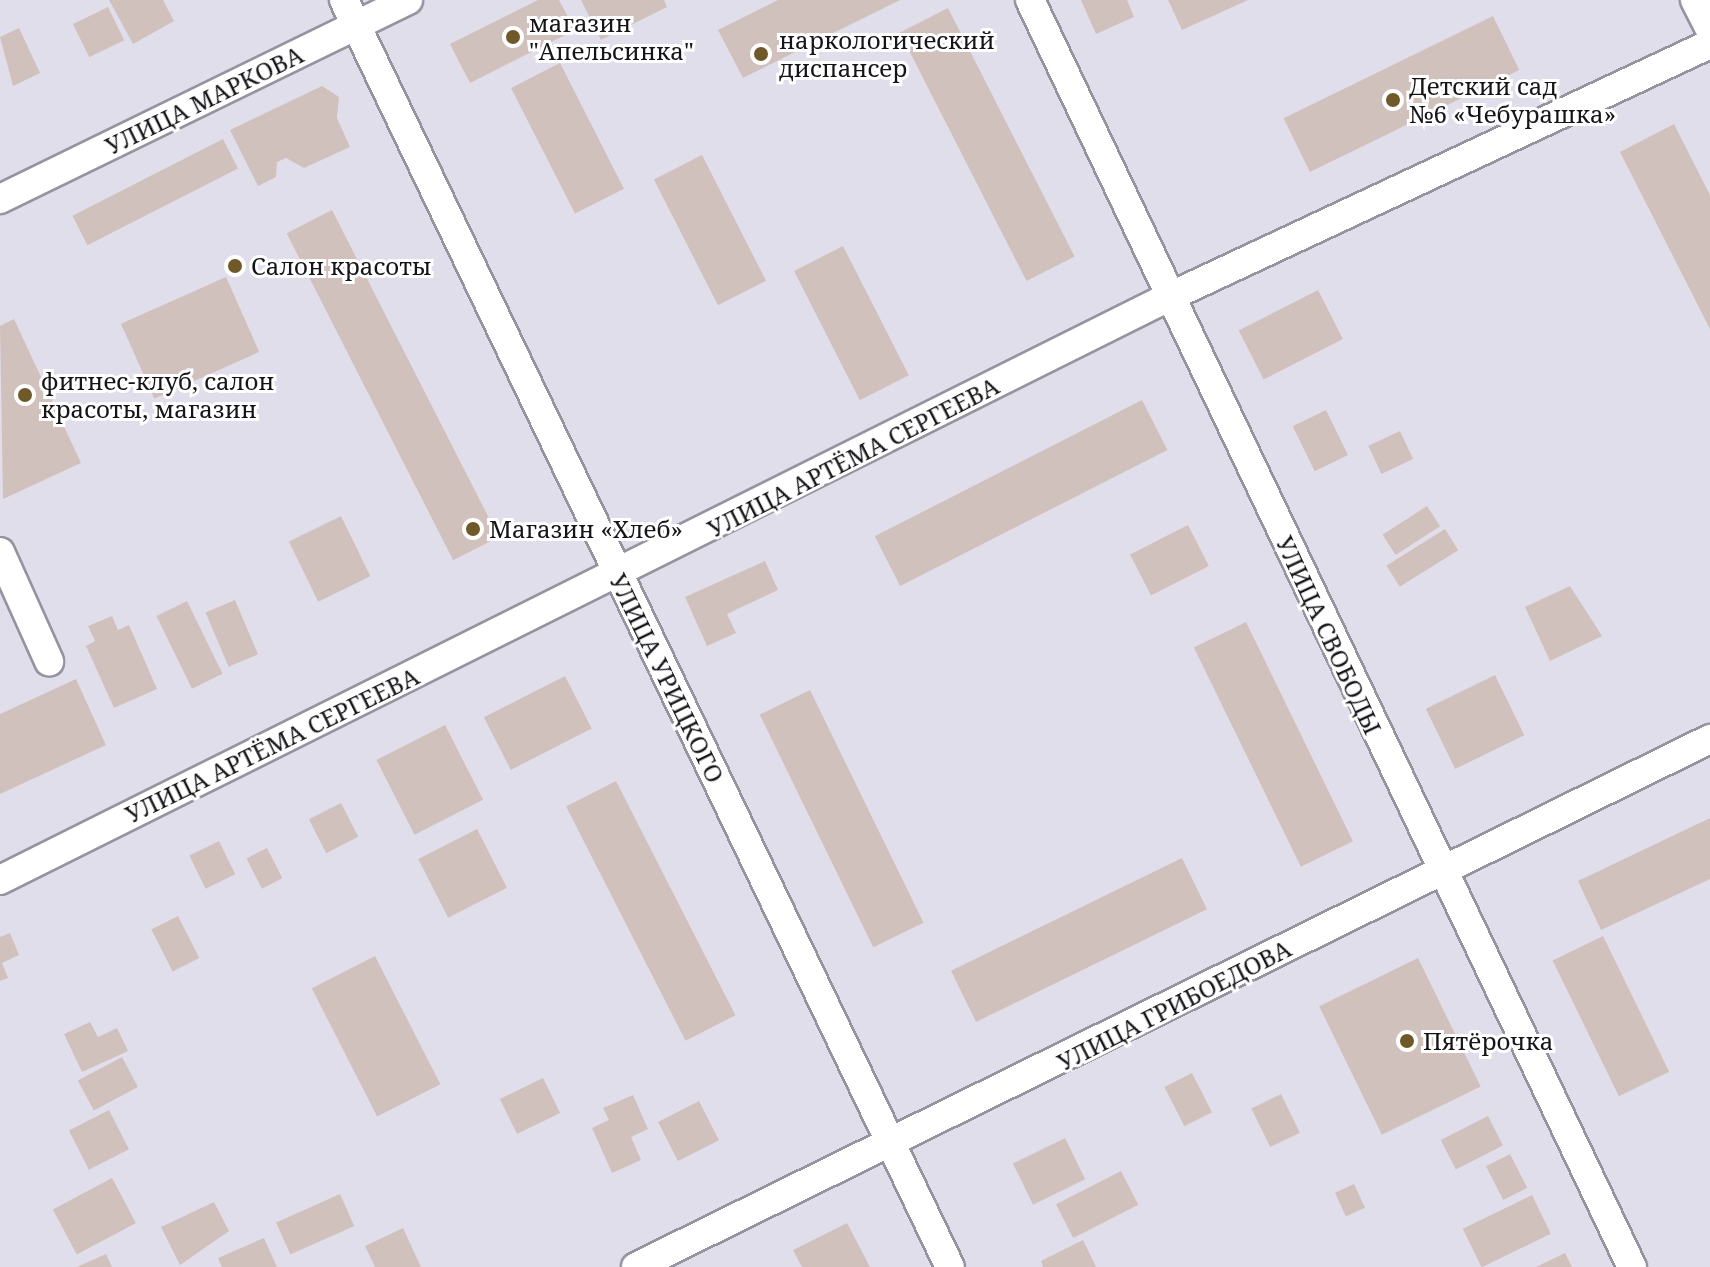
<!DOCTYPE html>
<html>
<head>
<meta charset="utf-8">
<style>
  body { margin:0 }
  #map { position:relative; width:1710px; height:1267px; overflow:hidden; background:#e1deec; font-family:"Noto Serif",serif }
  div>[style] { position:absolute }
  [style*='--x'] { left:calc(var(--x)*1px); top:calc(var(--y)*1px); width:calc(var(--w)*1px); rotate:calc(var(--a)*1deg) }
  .building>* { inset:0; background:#d1c1bd; transform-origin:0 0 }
  .roads { filter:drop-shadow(2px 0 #96939f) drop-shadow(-2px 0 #96939f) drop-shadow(0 2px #96939f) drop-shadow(0 -2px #96939f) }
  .minor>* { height:28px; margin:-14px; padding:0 14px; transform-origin:14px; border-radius:14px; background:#fff }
  .dots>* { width:22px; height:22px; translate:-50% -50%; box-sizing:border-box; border:4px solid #fff; border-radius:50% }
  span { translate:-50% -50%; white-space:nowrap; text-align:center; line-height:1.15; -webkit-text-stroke:6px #fff; paint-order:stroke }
  .poi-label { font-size:24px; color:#151418 }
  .left { translate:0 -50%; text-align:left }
  .street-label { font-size:24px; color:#151418 }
</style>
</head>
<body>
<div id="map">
  <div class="building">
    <i style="clip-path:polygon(109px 0,163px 0,174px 21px,133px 44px)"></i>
    <i style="clip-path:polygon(538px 0,559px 0,575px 30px,470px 83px,450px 44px)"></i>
    <i style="clip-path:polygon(581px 0,664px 0,667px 7px,601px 40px)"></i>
    <i style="clip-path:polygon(778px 0,900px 0,743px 78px,718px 30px)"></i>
    <i style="clip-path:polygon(1081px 0,1127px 0,1134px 17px,1096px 34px)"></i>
    <i style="clip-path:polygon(1168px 0,1248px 0,1182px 30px)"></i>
    <i style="left:108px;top:7px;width:37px;height:39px;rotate:64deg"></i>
    <i style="left:948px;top:8px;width:279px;height:54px;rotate:63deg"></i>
    <i style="left:1493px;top:16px;width:60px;height:233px;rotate:64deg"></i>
    <i style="clip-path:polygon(19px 28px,40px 73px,13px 86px,0 37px)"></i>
    <i style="left:560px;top:63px;width:141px;height:55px;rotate:63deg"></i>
    <i style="clip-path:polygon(322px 86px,339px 97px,337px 118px,350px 147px,304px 168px,286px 158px,277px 162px,276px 177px,258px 186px,230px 130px)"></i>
    <i style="clip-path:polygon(1674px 124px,1710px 195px,1710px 329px,1620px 152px)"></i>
    <i style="left:223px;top:139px;width:33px;height:169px;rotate:63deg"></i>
    <i style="left:702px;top:155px;width:141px;height:54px;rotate:63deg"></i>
    <i style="left:332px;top:210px;width:367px;height:51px;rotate:63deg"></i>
    <i style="left:843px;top:246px;width:145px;height:55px;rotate:63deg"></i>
    <i style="left:226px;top:277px;width:82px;height:115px;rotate:66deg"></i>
    <i style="left:1318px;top:290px;width:55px;height:89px;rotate:63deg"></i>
    <i style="clip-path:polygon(14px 319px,81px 463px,3px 499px,0 326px)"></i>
    <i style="left:1142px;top:400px;width:56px;height:300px;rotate:63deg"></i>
    <i style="left:1326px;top:410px;width:50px;height:37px;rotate:64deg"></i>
    <i style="left:1400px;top:431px;width:31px;height:35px;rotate:65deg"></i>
    <i style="left:1427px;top:506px;width:24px;height:53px;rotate:57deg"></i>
    <i style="left:341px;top:516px;width:67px;height:58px;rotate:64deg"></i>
    <i style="left:1188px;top:525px;width:46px;height:65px;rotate:63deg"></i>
    <i style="left:1445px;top:529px;width:25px;height:69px;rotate:58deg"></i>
    <i style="clip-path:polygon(765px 561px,778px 590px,727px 614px,736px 633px,707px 646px,685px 597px)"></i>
    <i style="clip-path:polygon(1570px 586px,1602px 636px,1550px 661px,1525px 607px)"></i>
    <i style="left:235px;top:600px;width:59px;height:32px;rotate:67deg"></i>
    <i style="left:187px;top:601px;width:81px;height:34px;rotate:64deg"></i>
    <i style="clip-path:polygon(112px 616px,118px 630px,129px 625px,157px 689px,114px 708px,86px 646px,95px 641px,88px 626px)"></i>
    <i style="left:1246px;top:622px;width:244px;height:58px;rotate:64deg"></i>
    <i style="left:1495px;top:675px;width:67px;height:77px;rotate:64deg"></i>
    <i style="left:565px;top:676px;width:59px;height:91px;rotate:63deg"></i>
    <i style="clip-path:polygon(76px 679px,106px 745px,0 794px,0 714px)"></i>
    <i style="left:810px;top:690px;width:259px;height:56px;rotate:64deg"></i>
    <i style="left:445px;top:725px;width:84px;height:77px;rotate:63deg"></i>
    <i style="left:616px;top:781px;width:263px;height:56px;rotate:63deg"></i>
    <i style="left:341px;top:803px;width:38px;height:36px;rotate:63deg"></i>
    <i style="clip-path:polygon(1710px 818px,1710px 879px,1601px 930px,1578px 881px)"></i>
    <i style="left:477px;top:829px;width:66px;height:66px;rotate:63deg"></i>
    <i style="left:219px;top:841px;width:37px;height:33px;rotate:64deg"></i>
    <i style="left:267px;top:848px;width:34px;height:23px;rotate:63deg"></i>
    <i style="left:1182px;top:858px;width:57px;height:257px;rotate:64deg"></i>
    <i style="left:178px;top:916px;width:47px;height:30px;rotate:63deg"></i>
    <i style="clip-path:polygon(10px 933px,19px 955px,2px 963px,8px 978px,0 981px,0 937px)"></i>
    <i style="left:1603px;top:936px;width:151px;height:56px;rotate:64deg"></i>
    <i style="left:375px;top:956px;width:144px;height:71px;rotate:63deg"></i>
    <i style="left:1418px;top:958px;width:143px;height:110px;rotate:64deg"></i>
    <i style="clip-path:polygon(90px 1022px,98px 1037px,117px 1028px,128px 1051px,82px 1072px,64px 1034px)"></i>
    <i style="left:122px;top:1057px;width:34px;height:50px;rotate:62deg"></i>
    <i style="left:1192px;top:1073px;width:44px;height:31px;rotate:63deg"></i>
    <i style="left:543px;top:1078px;width:39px;height:48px;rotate:64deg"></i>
    <i style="left:1281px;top:1094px;width:43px;height:33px;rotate:64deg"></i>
    <i style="clip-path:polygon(633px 1095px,648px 1129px,631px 1137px,641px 1160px,612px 1173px,592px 1128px,609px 1120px,603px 1108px)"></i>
    <i style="left:699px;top:1101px;width:44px;height:46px;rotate:63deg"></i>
    <i style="left:109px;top:1110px;width:44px;height:45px;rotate:63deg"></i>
    <i style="left:1488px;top:1116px;width:33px;height:53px;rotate:63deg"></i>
    <i style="left:1065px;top:1138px;width:46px;height:58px;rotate:64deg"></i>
    <i style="left:1510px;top:1154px;width:38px;height:27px;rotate:63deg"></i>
    <i style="left:1121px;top:1171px;width:38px;height:73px;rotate:63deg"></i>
    <i style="left:112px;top:1178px;width:51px;height:67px;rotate:62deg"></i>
    <i style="left:1354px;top:1184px;width:26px;height:21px;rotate:65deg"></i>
    <i style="left:340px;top:1194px;width:35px;height:70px;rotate:66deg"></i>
    <i style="left:1532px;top:1195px;width:43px;height:77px;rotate:64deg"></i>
    <i style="clip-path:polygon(214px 1202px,229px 1231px,180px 1265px,161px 1227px)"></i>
    <i style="clip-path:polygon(847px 1223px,870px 1267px,802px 1267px,793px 1250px)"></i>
    <i style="clip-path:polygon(403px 1228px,421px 1267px,375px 1267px,365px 1246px)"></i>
    <i style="clip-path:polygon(264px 1238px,277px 1267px,222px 1267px,218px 1258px)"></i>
    <i style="clip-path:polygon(1083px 1240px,1096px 1267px,1043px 1267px,1041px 1261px)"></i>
    <i style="clip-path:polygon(1565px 1253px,1572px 1267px,1536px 1267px)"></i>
    <i style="clip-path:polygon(106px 1254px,112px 1267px,77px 1267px)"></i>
  </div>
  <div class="roads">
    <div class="minor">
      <i style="--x:344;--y:0;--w:1404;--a:64.44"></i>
      <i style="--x:1030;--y:0;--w:1403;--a:64.59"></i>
      <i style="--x:1695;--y:0;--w:33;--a:63"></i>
      <i style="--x:0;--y:199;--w:454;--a:-26"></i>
      <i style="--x:0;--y:552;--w:120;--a:65.8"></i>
      <i style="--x:0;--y:880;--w:1306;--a:-26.51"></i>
      <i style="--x:1169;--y:297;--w:597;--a:-25.06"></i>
      <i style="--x:636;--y:1267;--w:1197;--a:-26.18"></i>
    </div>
  </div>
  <div class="dots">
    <i style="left:513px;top:37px;background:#705929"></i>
    <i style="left:761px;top:54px;background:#705929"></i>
    <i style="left:1393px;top:100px;background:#705929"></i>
    <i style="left:235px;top:266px;background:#705929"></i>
    <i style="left:25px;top:395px;background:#705929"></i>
    <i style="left:473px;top:529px;background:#705929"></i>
    <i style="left:1407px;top:1041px;background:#705929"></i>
  </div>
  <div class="poi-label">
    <span class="left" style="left:529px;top:37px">магазин<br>"Апельсинка"</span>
    <span class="left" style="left:779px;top:54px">наркологический<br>диспансер</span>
    <span class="left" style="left:1409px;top:100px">Детский сад<br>№6 «Чебурашка»</span>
    <span class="left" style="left:251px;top:266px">Салон красоты</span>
    <span class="left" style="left:41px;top:395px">фитнес-клуб, салон<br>красоты, магазин</span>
    <span class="left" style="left:489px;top:529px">Магазин «Хлеб»</span>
    <span class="left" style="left:1423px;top:1041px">Пятёрочка</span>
  </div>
  <div class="street-label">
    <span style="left:204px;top:100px;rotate:-26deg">УЛИЦА МАРКОВА</span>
    <span style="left:853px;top:457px;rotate:-27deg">УЛИЦА АРТЁМА СЕРГЕЕВА</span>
    <span style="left:1329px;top:635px;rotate:65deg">УЛИЦА СВОБОДЫ</span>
    <span style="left:667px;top:678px;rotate:64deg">УЛИЦА УРИЦКОГО</span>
    <span style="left:272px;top:745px;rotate:-26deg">УЛИЦА АРТЁМА СЕРГЕЕВА</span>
    <span style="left:1174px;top:1005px;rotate:-27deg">УЛИЦА ГРИБОЕДОВА</span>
  </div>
</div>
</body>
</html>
